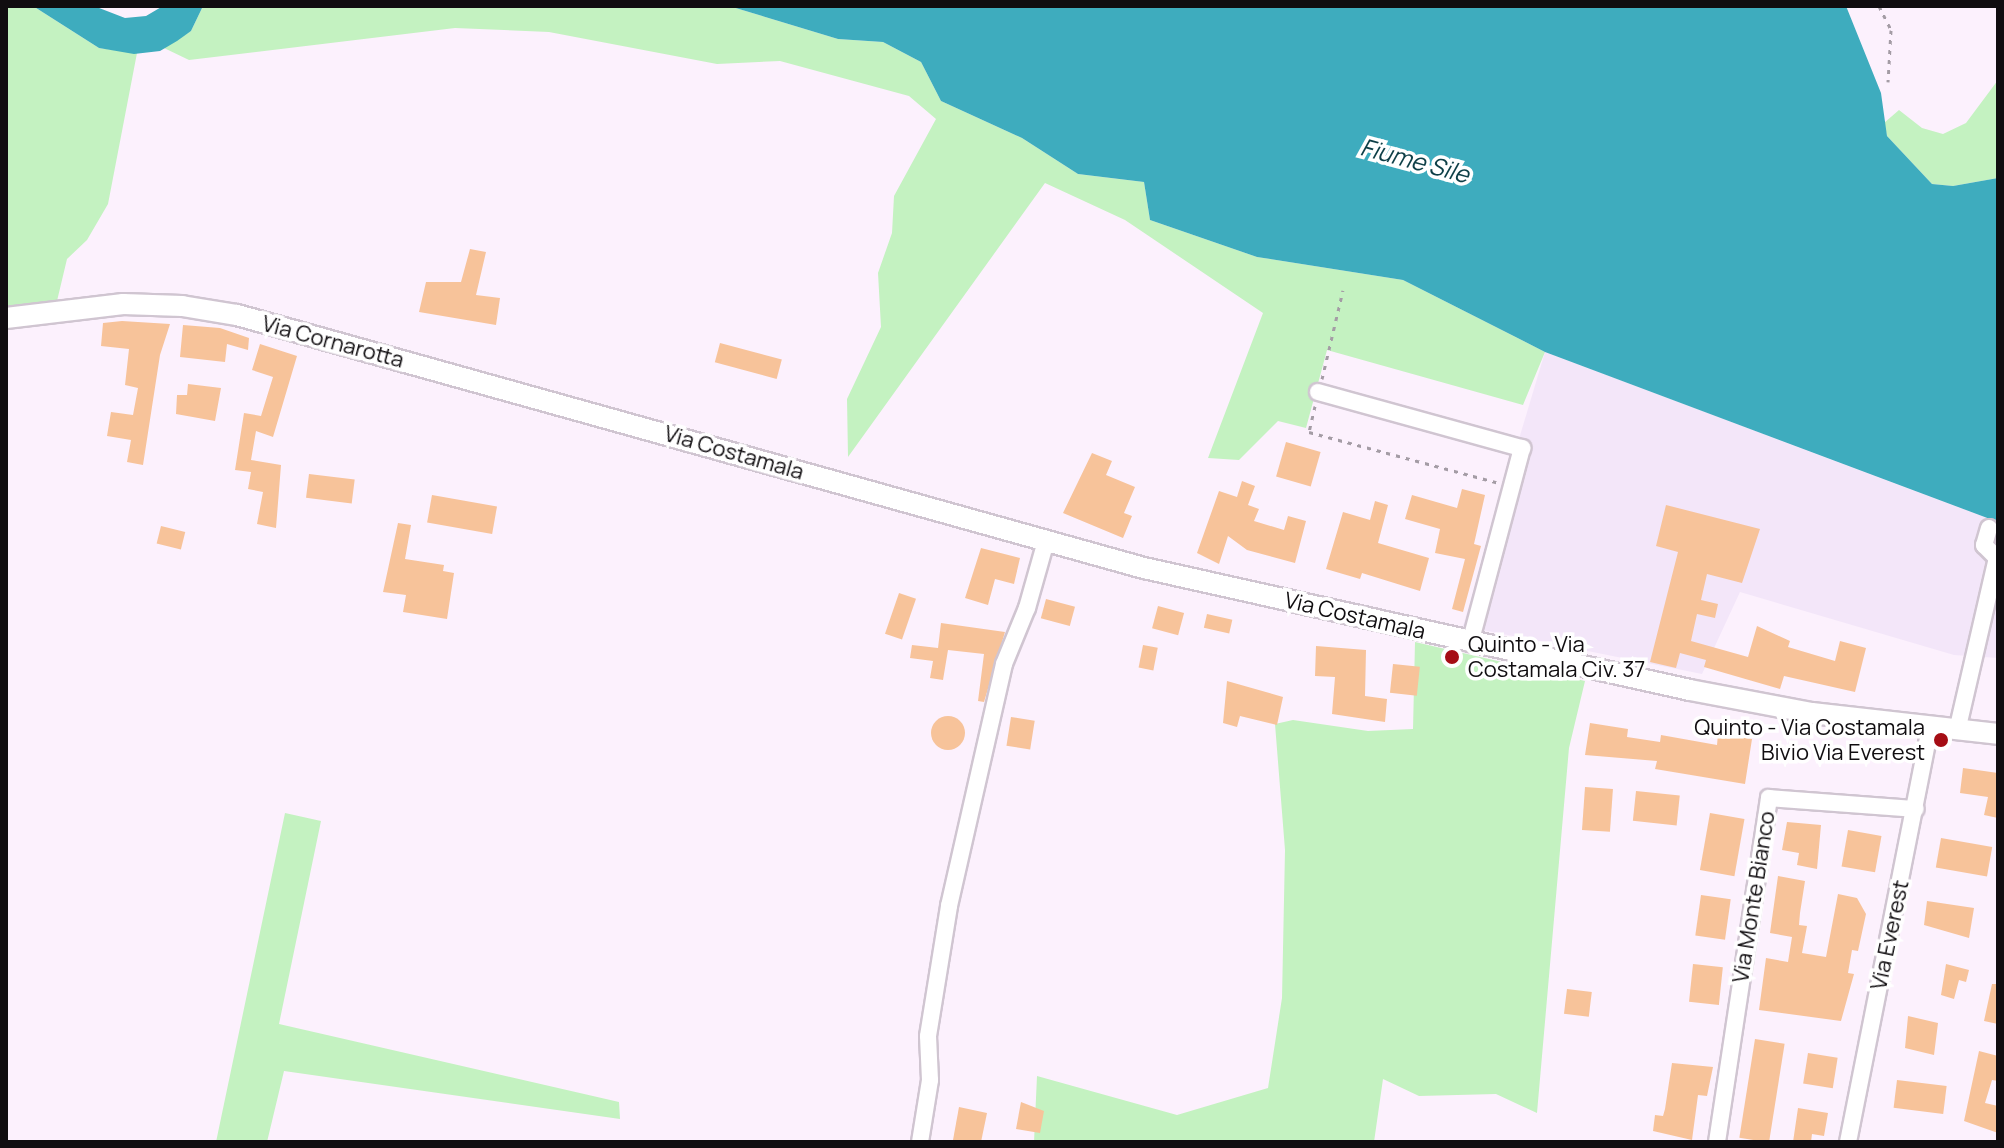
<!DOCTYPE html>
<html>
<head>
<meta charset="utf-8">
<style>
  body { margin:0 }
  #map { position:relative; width:2004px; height:1148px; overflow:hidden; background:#fcf1fd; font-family:Manrope,sans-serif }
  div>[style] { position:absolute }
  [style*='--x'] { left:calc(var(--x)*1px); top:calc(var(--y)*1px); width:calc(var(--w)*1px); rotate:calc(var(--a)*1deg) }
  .industrial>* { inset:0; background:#f3e6f9 }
  .green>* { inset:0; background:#c4f2c1 }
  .water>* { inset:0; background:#3eacbe }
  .building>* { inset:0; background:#f7c39a; transform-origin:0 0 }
  .round { border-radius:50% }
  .path>* { height:3px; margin-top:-1.5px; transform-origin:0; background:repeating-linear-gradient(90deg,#a49ca5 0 4px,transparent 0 10px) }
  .roads { filter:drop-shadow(2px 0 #d0c5d1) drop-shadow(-2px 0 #d0c5d1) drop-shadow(0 2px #d0c5d1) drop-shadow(0 -2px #d0c5d1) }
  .minor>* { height:16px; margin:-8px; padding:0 8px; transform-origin:8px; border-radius:8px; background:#fff }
  .major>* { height:20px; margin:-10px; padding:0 10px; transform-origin:10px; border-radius:10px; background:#fff }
  .dots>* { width:22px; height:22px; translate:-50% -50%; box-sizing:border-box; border:4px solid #fff; border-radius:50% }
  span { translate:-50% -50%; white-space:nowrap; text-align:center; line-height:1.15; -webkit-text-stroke:7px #fff; paint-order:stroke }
  .street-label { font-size:22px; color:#100d10 }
  .poi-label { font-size:22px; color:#100d10 }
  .left { translate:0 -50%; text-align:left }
  .right { translate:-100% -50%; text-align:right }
  .water-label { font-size:24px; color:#0d3f47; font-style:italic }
  .frame { position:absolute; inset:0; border:8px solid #100d10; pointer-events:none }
</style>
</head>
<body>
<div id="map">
  <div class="industrial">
    <i style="clip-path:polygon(1545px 352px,1998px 522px,1998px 658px,1954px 655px,1740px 592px,1702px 674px,1463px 626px)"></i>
  </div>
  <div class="green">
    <i style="clip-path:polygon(6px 6px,33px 6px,99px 48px,137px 53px,108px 204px,87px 240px,67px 259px,57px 301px,6px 309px)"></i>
    <i style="clip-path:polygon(203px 6px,729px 6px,838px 39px,883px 42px,921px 62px,941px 101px,1022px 138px,1078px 174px,1144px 182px,1150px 220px,1257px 257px,1403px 280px,1545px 352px,1523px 405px,1327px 350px,1306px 428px,1278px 421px,1239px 460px,1208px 458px,1263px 313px,1125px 220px,1045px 183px,848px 457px,847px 399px,881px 327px,878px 273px,892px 233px,894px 196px,936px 119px,909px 96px,780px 61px,717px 64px,549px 32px,455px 28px,189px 60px,164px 48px,191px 31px)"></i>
    <i style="clip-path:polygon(1998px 80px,1998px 178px,1953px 186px,1932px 184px,1887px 136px,1884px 123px,1899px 110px,1922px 128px,1943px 134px,1966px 123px)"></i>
    <i style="clip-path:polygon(1415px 642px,1585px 681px,1569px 748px,1537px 1113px,1496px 1094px,1419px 1096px,1383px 1079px,1374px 1142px,1034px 1142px,1037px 1076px,1177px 1115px,1268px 1088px,1282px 998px,1285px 850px,1275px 724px,1293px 720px,1368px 731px,1413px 729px)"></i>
    <i style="clip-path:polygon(285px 813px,321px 821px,279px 1024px,619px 1102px,620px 1119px,284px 1071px,267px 1142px,216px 1142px)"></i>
  </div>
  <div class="water">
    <i style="clip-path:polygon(33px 6px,94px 6px,125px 18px,146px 16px,163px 6px,203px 6px,191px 31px,177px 41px,160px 51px,134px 54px,99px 48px)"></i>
    <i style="clip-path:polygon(729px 6px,1846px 6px,1881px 93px,1887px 136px,1932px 184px,1953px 186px,1998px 178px,1998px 522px,1545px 352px,1403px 280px,1257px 257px,1150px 220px,1144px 182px,1078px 174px,1022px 138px,941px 101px,921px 62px,883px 42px,838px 39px)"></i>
  </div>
  <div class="building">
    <i style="clip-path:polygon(470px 249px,486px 252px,476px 295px,500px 298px,496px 325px,419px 312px,426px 282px,461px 282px)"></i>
    <i style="clip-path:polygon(122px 321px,170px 324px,160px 355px,143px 465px,127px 462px,131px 440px,107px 436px,111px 412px,133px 415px,138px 388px,125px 385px,129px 349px,101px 346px,103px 323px)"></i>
    <i style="clip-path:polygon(183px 325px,220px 328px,249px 338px,248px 350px,227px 344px,225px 362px,180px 357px)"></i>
    <i style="left:720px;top:343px;width:64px;height:20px;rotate:15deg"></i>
    <i style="clip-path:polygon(260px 344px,297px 356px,273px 437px,256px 431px,251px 460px,281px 465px,276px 528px,257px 524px,263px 492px,248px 489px,251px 472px,235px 470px,244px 413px,261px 416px,273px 377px,252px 370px)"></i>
    <i style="clip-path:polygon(188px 384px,221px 388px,215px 421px,176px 414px,177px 395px,187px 395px)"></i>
    <i style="left:1286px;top:442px;width:36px;height:36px;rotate:16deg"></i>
    <i style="clip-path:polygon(1092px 453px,1112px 461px,1106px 475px,1135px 487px,1124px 513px,1132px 516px,1123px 538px,1063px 513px)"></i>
    <i style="left:309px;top:474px;width:46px;height:24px;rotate:7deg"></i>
    <i style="clip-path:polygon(1242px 481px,1255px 486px,1248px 505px,1259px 509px,1254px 521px,1284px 530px,1288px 516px,1306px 521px,1295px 563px,1247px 550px,1228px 536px,1219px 564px,1197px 553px,1219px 491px,1237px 497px)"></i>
    <i style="clip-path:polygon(1462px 489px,1485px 495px,1474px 544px,1481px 546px,1463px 612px,1452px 609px,1465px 559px,1435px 553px,1440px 529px,1405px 519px,1412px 495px,1457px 508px)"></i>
    <i style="left:432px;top:495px;width:66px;height:28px;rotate:10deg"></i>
    <i style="clip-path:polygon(1375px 501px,1388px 505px,1378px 543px,1429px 558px,1420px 591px,1362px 573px,1360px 579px,1326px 569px,1343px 512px,1370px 520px)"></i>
    <i style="clip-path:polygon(1666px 505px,1760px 529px,1742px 583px,1707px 574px,1701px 600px,1718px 604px,1715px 618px,1697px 614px,1691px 641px,1748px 657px,1757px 626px,1790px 641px,1788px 647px,1835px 661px,1840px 641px,1866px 648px,1855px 692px,1784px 676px,1780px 689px,1704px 667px,1706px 660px,1680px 653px,1676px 668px,1650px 662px,1678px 552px,1656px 546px)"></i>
    <i style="clip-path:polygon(398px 523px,411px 525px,405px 559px,444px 565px,443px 571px,454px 573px,447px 619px,403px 612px,406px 595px,383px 592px)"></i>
    <i style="left:161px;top:526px;width:25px;height:18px;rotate:14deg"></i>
    <i style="clip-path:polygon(981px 548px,1020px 558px,1014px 584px,995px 579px,988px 605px,965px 598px)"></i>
    <i style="left:899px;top:593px;width:18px;height:43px;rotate:19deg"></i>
    <i style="left:1046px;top:599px;width:30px;height:20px;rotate:15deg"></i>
    <i style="left:1158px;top:606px;width:27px;height:23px;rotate:15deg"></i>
    <i style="left:1207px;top:614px;width:26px;height:14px;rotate:13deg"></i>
    <i style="clip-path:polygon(941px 623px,1005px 632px,984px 702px,978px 701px,984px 654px,948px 650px,943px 680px,930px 678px,933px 661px,910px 658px,912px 645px,938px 648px)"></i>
    <i style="left:1143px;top:645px;width:15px;height:23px;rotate:11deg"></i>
    <i style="clip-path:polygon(1316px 646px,1366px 650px,1365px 696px,1387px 699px,1385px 722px,1332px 714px,1335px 677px,1315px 676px)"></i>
    <i style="left:1393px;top:664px;width:27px;height:29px;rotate:6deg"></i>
    <i style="clip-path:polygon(1227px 681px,1283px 697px,1277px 725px,1240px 716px,1237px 727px,1223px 723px)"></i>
    <i class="round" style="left:931px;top:716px;width:34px;height:34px"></i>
    <i style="left:1011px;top:717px;width:24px;height:29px;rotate:9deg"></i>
    <i style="clip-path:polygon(1590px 723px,1628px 729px,1627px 737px,1660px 742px,1661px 735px,1717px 745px,1718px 734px,1752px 739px,1745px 784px,1655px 769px,1657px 761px,1585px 755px)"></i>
    <i style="clip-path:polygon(1963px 768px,1998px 773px,1998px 818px,1984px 815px,1988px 797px,1960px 793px)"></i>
    <i style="left:1585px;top:787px;width:28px;height:43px;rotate:4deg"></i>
    <i style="left:1636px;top:791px;width:44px;height:30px;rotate:6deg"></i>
    <i style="left:1710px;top:813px;width:35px;height:58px;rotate:10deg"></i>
    <i style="clip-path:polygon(1787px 822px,1821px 825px,1817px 869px,1797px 865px,1799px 853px,1782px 850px)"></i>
    <i style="left:1848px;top:830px;width:34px;height:37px;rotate:10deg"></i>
    <i style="left:1941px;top:838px;width:52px;height:30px;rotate:10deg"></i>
    <i style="clip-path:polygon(1778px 876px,1805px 881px,1800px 913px,1799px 925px,1807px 926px,1802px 953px,1826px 957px,1838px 894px,1857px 898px,1866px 914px,1858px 951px,1852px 950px,1848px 973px,1854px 974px,1841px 1021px,1759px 1010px,1766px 958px,1788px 962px,1792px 937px,1770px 933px)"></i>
    <i style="left:1701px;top:895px;width:30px;height:41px;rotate:8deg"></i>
    <i style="clip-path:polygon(1927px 901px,1974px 908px,1969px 938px,1924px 925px)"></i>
    <i style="left:1693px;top:964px;width:30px;height:38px;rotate:6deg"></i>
    <i style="clip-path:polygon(1946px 964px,1969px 970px,1966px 982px,1959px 980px,1954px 999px,1941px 995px)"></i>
    <i style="clip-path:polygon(1992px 984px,1998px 984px,1998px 1024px,1984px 1021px)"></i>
    <i style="left:1567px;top:989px;width:25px;height:25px;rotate:7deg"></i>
    <i style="clip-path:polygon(1908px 1016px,1938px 1023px,1934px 1055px,1905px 1048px)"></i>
    <i style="left:1755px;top:1039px;width:30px;height:100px;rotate:9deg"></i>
    <i style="clip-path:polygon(1979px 1051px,1998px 1056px,1998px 1081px,1992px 1080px,1985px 1103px,1998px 1106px,1998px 1133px,1964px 1121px)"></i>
    <i style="left:1808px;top:1053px;width:30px;height:31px;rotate:9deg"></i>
    <i style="clip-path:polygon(1672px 1063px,1713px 1067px,1707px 1096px,1698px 1095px,1692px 1140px,1653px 1131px,1655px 1115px,1663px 1116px,1665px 1109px)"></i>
    <i style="left:1897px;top:1080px;width:50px;height:28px;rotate:7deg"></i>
    <i style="clip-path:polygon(1021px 1102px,1044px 1111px,1040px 1133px,1016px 1129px)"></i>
    <i style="clip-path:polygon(959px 1107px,987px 1113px,981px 1142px,953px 1140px)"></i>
    <i style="clip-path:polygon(1798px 1108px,1828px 1113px,1824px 1136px,1812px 1134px,1811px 1142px,1793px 1142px)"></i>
  </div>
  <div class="path">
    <i style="--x:1879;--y:6;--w:27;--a:63"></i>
    <i style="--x:1891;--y:30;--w:52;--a:93.3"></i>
    <i style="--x:1322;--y:379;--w:91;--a:-76.7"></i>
    <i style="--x:1315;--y:406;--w:27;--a:103"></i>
    <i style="--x:1309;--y:432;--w:194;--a:15"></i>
  </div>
  <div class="roads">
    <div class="minor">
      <i style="--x:1318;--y:392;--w:212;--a:15.4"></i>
      <i style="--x:1522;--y:448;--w:202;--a:104.9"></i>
      <i style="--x:1989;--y:528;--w:18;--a:106"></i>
      <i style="--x:1984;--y:545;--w:18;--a:45"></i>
      <i style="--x:1957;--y:731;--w:178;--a:-77"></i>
      <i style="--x:920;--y:1142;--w:63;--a:-80.8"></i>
      <i style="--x:930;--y:1080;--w:44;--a:-92.6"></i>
      <i style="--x:928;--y:1036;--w:132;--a:-80.8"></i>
      <i style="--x:949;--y:906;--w:248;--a:-77.2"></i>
      <i style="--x:1004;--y:664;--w:61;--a:-67.7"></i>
      <i style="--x:1027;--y:608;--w:70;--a:-74.2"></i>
      <i style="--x:1717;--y:1142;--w:348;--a:-81.4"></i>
      <i style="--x:1769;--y:798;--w:147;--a:4.3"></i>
      <i style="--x:1848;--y:1142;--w:422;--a:-78.8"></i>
    </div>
    <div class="major">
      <i style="--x:6;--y:318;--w:118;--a:-6.8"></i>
      <i style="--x:123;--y:304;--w:59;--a:1.9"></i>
      <i style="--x:182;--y:306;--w:56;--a:9.3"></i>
      <i style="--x:237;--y:315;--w:942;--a:15.59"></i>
      <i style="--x:1144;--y:568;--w:559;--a:12.6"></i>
      <i style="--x:1690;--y:690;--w:124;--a:10.7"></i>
      <i style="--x:1812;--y:713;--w:187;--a:6.4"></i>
    </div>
  </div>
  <div class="dots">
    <i style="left:1452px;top:657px;background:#a50d15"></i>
    <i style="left:1941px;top:740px;background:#a50d15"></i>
  </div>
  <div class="street-label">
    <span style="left:333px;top:342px;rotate:15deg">Via Cornarotta</span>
    <span style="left:734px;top:453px;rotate:16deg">Via Costamala</span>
    <span style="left:1355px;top:616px;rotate:13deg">Via Costamala</span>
    <span style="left:1754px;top:897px;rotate:-81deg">Via Monte Bianco</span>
    <span style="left:1890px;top:935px;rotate:-78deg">Via Everest</span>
  </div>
  <div class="poi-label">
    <span class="left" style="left:1468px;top:657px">Quinto - Via<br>Costamala Civ. 37</span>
    <span class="right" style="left:1925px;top:740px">Quinto - Via Costamala<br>Bivio Via Everest</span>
  </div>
  <div class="water-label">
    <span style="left:1415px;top:160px;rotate:15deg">Fiume Sile</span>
  </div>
  <div class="frame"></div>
</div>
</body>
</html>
